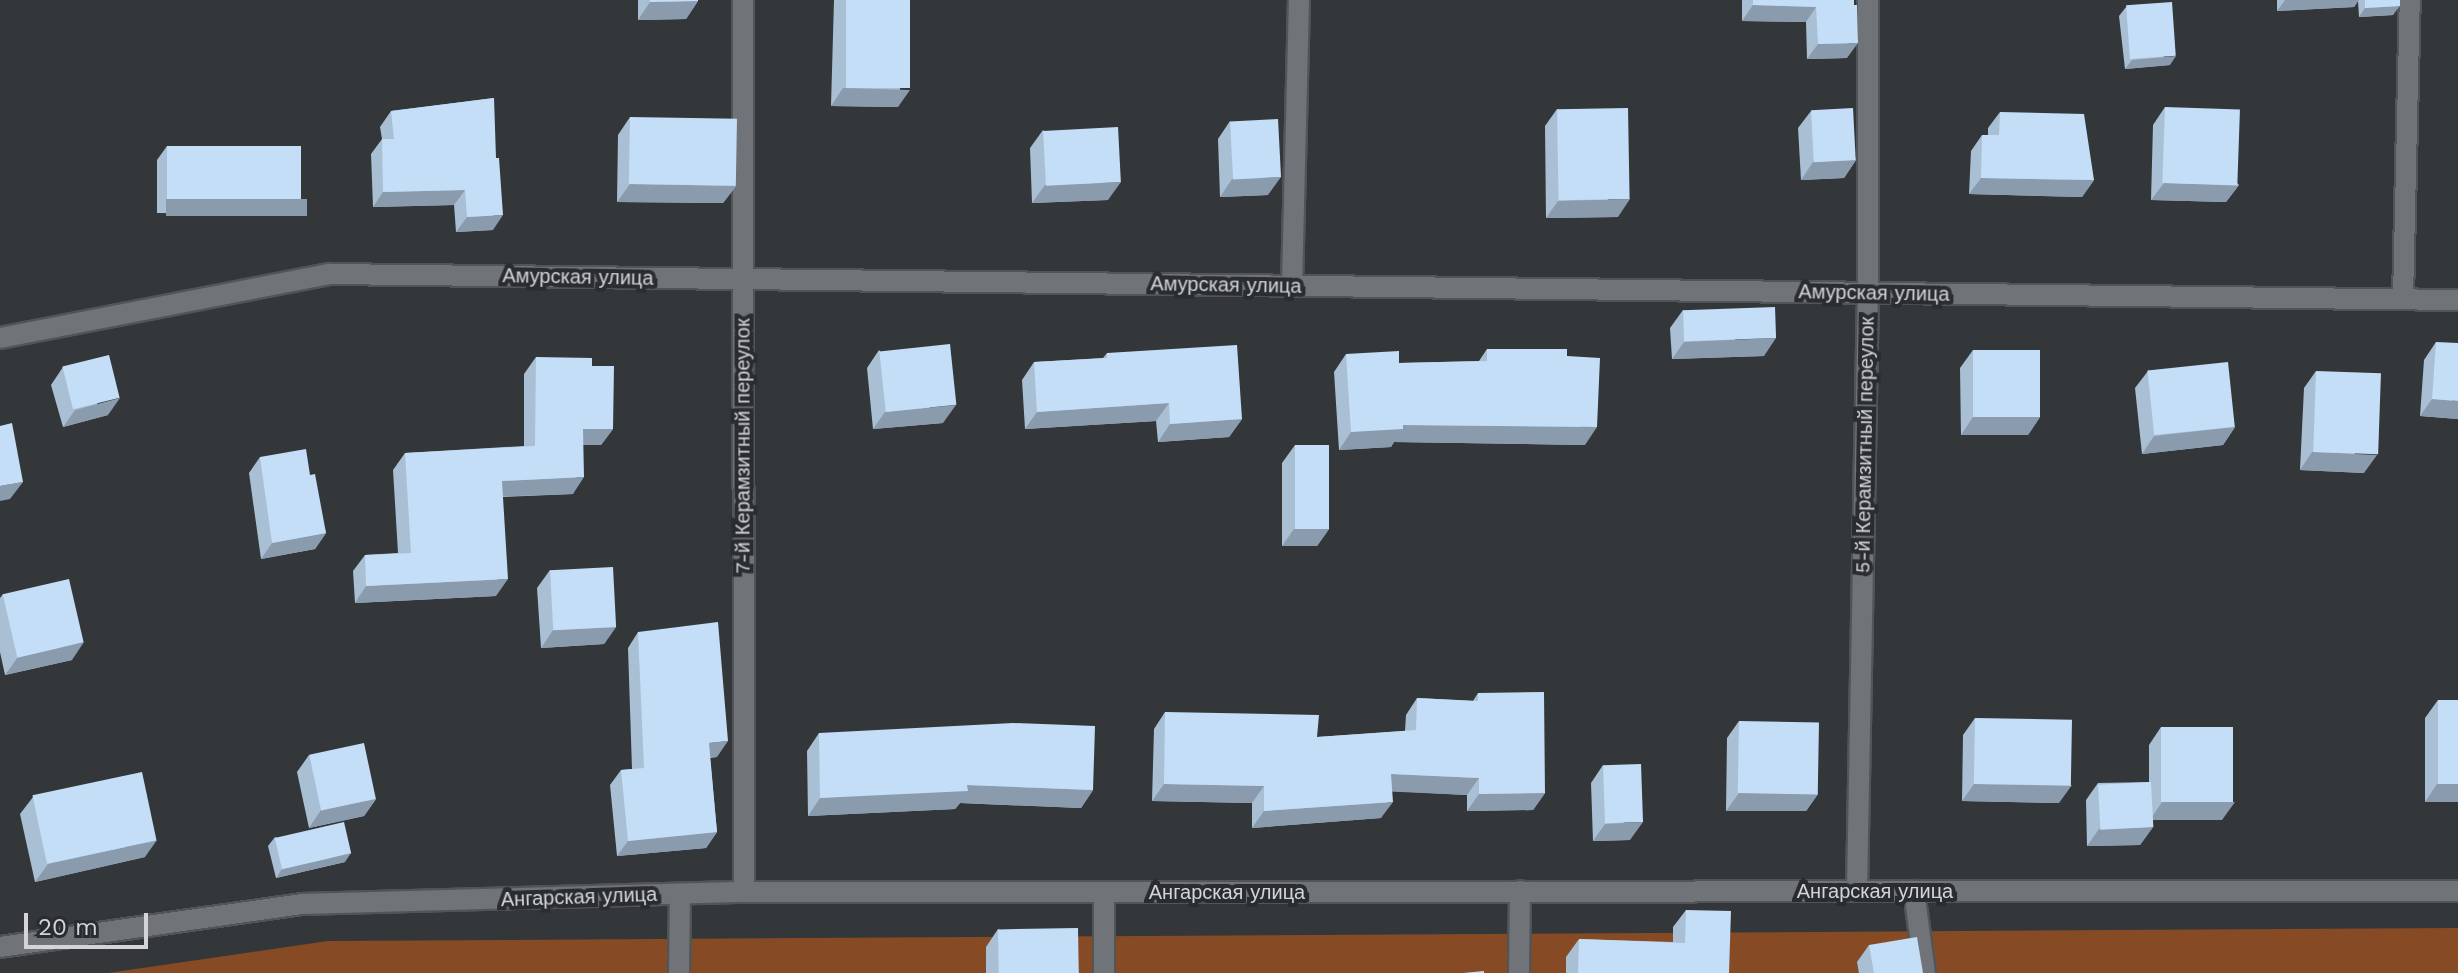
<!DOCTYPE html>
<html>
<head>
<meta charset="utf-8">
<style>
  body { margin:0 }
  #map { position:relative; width:2458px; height:973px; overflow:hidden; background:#33373a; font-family:"Work Sans",sans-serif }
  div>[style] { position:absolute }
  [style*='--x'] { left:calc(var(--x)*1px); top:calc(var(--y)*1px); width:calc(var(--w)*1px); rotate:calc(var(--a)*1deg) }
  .green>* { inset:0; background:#864b25 }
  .roads { filter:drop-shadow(2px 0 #525558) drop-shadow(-2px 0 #525558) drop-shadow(0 2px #525558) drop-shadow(0 -2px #525558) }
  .minor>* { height:20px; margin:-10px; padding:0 10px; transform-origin:10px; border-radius:10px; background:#707478 }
  .wall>* { inset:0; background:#a9bfd4 }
  .shaded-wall>* { inset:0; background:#899bad; transform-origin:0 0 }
  .building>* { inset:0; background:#c4def7; transform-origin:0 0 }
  span { translate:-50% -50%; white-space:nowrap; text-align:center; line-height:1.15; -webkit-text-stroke:8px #292c30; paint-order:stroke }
  .street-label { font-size:20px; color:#d2d4d7 }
  .scale { position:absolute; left:24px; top:913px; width:124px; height:36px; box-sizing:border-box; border:4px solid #d2d4d7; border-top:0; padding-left:10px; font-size:24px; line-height:28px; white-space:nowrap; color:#d2d4d7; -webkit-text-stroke:6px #292c30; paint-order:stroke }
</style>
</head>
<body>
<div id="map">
  <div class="green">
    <i style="clip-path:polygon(2458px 928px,2458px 973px,108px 973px,328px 941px)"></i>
  </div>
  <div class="roads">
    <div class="minor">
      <i style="--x:743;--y:0;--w:892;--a:89.94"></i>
      <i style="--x:1292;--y:286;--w:286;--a:-88.6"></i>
      <i style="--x:2403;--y:299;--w:299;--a:-88.7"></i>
      <i style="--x:0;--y:338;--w:335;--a:-11"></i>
      <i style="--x:329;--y:274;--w:2129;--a:0.7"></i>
      <i style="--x:1857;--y:891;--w:598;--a:-88.95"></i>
      <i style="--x:1868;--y:293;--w:293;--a:-90"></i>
      <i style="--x:1914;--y:891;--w:83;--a:82.4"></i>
      <i style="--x:1104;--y:892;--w:81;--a:90"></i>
      <i style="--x:0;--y:947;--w:306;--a:-8.1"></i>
      <i style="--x:303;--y:904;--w:441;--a:-1.6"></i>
      <i style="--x:744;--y:892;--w:1714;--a:-0.03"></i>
      <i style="--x:679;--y:973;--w:79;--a:-89.3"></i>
      <i style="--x:1519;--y:973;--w:82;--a:-89.3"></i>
    </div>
  </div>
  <div class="wall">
    <i style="clip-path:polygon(638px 0,698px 0,698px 1px,686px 19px,638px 20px)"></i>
    <i style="clip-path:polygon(834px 0,910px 0,898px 107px,831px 106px)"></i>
    <i style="clip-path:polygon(1742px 0,1854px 0,1847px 58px,1807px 59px,1806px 22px,1742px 21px)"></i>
    <i style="clip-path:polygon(2277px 0,2400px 0,2393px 15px,2359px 17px,2358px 1px,2354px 7px,2277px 11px)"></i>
    <i style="clip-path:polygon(2126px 7px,2170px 65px,2125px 69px,2119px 16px)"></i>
    <i style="clip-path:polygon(494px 98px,493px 230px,456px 232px,454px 205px,373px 207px,371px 154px,382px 139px,380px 127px,391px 111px)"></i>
    <i style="clip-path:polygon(2165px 107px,2239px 185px,2226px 202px,2151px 200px,2153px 125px)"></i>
    <i style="clip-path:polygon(1557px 109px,1618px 217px,1546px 218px,1545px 126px)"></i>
    <i style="clip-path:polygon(1811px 111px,1856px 160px,1844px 178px,1801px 180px,1798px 128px)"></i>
    <i style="clip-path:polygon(2000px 112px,2094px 180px,2082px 197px,1969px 194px,1971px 151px,1982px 135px,1988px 135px,1988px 128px)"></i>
    <i style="clip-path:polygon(630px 117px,736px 186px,723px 203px,617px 202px,618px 135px)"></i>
    <i style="clip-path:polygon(1230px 121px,1268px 195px,1220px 197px,1218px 139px)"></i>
    <i style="clip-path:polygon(1043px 130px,1108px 200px,1032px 203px,1030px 148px)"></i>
    <i style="clip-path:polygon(167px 146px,297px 214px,157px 213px,157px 160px)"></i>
    <i style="clip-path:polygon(1683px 310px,1764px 356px,1672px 359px,1670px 328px)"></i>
    <i style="clip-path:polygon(2436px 342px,2458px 419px,2420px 416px,2424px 360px)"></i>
    <i style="clip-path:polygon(1487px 349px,1567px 356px,1585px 445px,1394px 442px,1391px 447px,1339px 450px,1334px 372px,1346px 354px,1399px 363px,1479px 361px)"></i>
    <i style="clip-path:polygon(879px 350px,943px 423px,873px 429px,867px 368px)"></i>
    <i style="clip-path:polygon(1973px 350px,2040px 417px,2028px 435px,1961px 435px,1960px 368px)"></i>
    <i style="clip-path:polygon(1107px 353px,1242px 419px,1229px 437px,1158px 442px,1156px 421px,1025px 429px,1022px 380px,1034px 362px,1103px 358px)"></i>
    <i style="clip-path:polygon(536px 357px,592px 366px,613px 429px,601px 445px,583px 445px,573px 494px,503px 497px,496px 596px,355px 603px,353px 571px,365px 555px,398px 553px,393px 470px,405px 453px,524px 446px,524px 374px)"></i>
    <i style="clip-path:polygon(63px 367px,108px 415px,63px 427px,51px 385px)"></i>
    <i style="clip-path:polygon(2148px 371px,2235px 427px,2223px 445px,2142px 454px,2135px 388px)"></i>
    <i style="clip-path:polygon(2316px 371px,2364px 473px,2300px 470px,2304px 388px)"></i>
    <i style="clip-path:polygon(1295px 445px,1329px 529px,1317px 546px,1282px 546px,1282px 463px)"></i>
    <i style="clip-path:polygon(260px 457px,310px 475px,326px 533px,315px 549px,261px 559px,249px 473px)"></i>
    <i style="clip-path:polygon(550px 570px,616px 627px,604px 644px,541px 648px,537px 588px)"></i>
    <i style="clip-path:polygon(3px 594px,72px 660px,5px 675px,0 652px,0 598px)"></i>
    <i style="clip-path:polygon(638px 632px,717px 757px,710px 758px,717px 832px,706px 848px,617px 856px,610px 785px,621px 770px,632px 769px,628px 648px)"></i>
    <i style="clip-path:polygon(1478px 693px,1545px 793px,1533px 810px,1467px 811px,1467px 795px,1392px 791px,1381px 818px,1252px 828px,1252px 803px,1152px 801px,1154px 729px,1165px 712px,1317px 737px,1405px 731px,1406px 715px,1417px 698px,1473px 701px)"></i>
    <i style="clip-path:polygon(2438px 700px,2458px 700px,2458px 802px,2425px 802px,2425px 718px)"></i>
    <i style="clip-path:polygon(1975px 718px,2059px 803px,1962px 801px,1963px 735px)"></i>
    <i style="clip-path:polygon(1739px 721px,1818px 794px,1806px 811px,1726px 811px,1727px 738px)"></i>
    <i style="clip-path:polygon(2161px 727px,2222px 820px,2152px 820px,2153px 827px,2140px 845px,2087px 846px,2086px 800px,2098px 783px,2149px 782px,2149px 745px)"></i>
    <i style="clip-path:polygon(819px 733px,1093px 790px,1081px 808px,960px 803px,955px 809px,808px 816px,807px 751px)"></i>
    <i style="clip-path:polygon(309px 755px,376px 799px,364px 816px,309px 828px,297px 772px)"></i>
    <i style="clip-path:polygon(1603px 765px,1630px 840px,1593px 841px,1591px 783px)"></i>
    <i style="clip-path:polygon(33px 797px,145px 857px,35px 882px,20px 814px)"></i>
    <i style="clip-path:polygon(275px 837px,345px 862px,276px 878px,268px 846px)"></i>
    <i style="clip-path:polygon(1686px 910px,1729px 973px,1566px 973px,1566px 957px,1579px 939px,1673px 942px,1673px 927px)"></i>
    <i style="clip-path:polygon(998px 929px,1079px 973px,986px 973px,986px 947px)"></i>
    <i style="clip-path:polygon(1869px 945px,1923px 973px,1859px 973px,1857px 962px)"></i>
  </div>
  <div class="shaded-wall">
    <i style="clip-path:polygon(2285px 0,2359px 0,2354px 7px,2277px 11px)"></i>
    <i style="clip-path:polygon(698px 1px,686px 19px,638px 20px,650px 2px)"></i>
    <i style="clip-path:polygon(1753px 5px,1816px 7px,1806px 22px,1742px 21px)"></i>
    <i style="clip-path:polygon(2400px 6px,2393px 15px,2359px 17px,2365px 8px)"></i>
    <i style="clip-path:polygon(1858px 43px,1847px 58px,1807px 59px,1818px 44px)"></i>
    <i style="clip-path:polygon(2176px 56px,2170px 65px,2125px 69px,2132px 60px)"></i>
    <i style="clip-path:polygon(843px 88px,910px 90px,898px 107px,831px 106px)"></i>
    <i style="clip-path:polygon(1856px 160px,1844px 178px,1801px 180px,1813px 162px)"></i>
    <i style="clip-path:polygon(1281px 177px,1268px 195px,1220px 197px,1232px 179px)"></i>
    <i style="clip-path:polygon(1981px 178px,2094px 180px,2082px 197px,1969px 194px)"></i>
    <i style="clip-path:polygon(1121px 182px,1108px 200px,1032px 203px,1045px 185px)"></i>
    <i style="clip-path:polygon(2164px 183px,2239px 185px,2226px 202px,2151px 200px)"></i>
    <i style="clip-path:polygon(630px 184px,736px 186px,723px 203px,617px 202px)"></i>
    <i style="clip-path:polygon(465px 190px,454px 205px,373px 207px,383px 192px)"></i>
    <i style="left:166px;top:199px;width:141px;height:17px"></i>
    <i style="clip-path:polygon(1630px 199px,1618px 217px,1546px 218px,1558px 201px)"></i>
    <i style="clip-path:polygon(503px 215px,493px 230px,456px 232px,467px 217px)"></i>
    <i style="clip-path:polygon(1776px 338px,1764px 356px,1672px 359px,1684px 342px)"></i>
    <i style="clip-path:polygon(120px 398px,108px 415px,63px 427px,75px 410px)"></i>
    <i style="clip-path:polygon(2432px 399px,2458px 401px,2458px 419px,2420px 416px)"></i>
    <i style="clip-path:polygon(1169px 403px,1156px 421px,1025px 429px,1037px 412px)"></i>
    <i style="clip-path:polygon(956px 405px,943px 423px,873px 429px,885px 412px)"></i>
    <i style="clip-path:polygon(1973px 417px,2040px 417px,2028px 435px,1961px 435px)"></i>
    <i style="clip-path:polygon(1242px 419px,1229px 437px,1158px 442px,1170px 424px)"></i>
    <i style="clip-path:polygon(1403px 425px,1597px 427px,1585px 445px,1394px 442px,1391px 447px,1339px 450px,1351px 432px)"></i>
    <i style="clip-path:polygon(2235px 427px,2223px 445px,2142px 454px,2154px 436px)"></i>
    <i style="clip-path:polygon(583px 429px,613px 429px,601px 445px,571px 445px)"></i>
    <i style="clip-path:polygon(2312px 452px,2377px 455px,2364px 473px,2300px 470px)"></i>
    <i style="clip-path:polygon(584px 477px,573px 494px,490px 497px,502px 481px)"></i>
    <i style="clip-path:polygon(23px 482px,10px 499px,0 501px,0 486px)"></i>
    <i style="clip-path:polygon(1294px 529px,1329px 529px,1317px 546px,1282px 546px)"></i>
    <i style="clip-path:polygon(326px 533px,315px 549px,261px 559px,272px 543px)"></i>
    <i style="clip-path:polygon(508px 579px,496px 596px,355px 603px,366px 586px)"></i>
    <i style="clip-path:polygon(616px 627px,604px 644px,541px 648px,553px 630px)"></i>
    <i style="clip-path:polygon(84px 642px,72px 660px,5px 675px,18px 657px)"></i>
    <i style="clip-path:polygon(728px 741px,717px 757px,698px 758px,709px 743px)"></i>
    <i style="clip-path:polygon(1391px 774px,1479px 778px,1467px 795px,1379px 791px)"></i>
    <i style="clip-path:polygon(1164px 784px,1264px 786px,1252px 803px,1152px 801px)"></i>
    <i style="clip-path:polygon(1974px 784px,2072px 785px,2059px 803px,1962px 801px)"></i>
    <i style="clip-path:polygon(2437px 784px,2458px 784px,2458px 802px,2425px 802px)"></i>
    <i style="clip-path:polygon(967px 785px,1093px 790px,1081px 808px,960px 803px,955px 809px,808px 816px,820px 798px)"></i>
    <i style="clip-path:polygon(1545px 793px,1533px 810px,1467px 811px,1479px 794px)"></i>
    <i style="clip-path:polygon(1739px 793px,1818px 794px,1806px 811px,1726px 811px)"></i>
    <i style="clip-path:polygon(376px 799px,364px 816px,309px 828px,321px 810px)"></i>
    <i style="clip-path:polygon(1393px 802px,1381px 818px,1252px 828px,1264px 811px)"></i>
    <i style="clip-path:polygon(2162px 802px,2235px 802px,2222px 820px,2150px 820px)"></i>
    <i style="clip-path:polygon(1643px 822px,1630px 840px,1593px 841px,1605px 824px)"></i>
    <i style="clip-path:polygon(2153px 827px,2140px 845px,2087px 846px,2099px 829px)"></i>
    <i style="clip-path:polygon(717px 832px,706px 848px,617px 856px,628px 841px)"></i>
    <i style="clip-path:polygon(157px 840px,145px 857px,35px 882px,48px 864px)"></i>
    <i style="clip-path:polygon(351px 853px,345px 862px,276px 878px,282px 869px)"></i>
  </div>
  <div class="building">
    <i style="clip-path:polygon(650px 0,698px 0,698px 1px,650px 2px)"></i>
    <i style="left:846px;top:0;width:64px;height:88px"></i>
    <i style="clip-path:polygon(1753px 0,1854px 0,1854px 5px,1857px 5px,1858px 43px,1818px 44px,1816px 7px,1753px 5px)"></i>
    <i style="clip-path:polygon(2365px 0,2400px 0,2400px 6px,2365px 8px)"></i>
    <i style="left:2172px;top:2px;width:54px;height:46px;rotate:86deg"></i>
    <i style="clip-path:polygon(494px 98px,496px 158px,499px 158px,503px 215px,467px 217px,465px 190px,383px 192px,382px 139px,394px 139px,391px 111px)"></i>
    <i style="left:2165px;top:107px;width:75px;height:76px;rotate:2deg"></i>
    <i style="left:1628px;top:108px;width:91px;height:71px;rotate:89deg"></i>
    <i style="left:1853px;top:108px;width:52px;height:42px;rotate:87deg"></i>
    <i style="clip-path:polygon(2000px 112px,2084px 114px,2094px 180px,1981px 178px,1982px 135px,1999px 135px)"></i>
    <i style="left:630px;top:117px;width:107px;height:67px;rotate:1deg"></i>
    <i style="left:1278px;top:119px;width:58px;height:48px;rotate:87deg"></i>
    <i style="left:1118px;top:127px;width:55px;height:75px;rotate:87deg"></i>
    <i style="left:167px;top:146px;width:134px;height:53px"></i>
    <i style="left:1775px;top:307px;width:31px;height:92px;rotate:88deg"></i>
    <i style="clip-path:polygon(2436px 342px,2458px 343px,2458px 401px,2432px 399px)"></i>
    <i style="left:950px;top:344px;width:61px;height:71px;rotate:84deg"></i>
    <i style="clip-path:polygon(1237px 345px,1242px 419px,1170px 424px,1169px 403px,1037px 412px,1034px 362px,1107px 358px,1107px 353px)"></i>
    <i style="clip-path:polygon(1487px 349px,1567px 349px,1567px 356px,1600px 358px,1597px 427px,1403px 425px,1403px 429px,1351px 432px,1346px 354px,1399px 351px,1399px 363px,1487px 361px)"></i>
    <i style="left:1973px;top:350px;width:67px;height:67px"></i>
    <i style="left:109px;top:355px;width:44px;height:48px;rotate:76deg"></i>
    <i style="clip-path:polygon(536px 357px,592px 358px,592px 366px,614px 366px,613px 429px,583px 429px,584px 477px,502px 481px,508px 579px,366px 586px,365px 555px,411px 553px,405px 453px,535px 446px)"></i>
    <i style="left:2228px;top:362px;width:65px;height:81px;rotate:84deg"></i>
    <i style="left:2316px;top:371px;width:65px;height:81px;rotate:2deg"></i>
    <i style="clip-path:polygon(12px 423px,23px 482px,0 486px,0 426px)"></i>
    <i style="left:1295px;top:445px;width:34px;height:84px"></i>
    <i style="clip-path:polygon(306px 449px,310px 475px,315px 474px,326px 533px,272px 543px,260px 457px)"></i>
    <i style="left:613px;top:567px;width:60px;height:63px;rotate:87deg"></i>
    <i style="left:69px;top:579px;width:65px;height:68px;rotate:77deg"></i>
    <i style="clip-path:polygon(718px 622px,728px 741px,709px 743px,717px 832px,628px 841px,621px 770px,644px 768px,638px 632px)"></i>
    <i style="clip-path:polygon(1544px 692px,1545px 793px,1479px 794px,1479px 778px,1391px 774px,1393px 802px,1264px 811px,1264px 786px,1164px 784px,1165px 712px,1319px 715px,1317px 737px,1416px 730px,1417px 698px,1478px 701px,1478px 693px)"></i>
    <i style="left:2438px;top:700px;width:20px;height:84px"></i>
    <i style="left:1975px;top:718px;width:97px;height:66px;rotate:1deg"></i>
    <i style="left:1739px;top:721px;width:80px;height:72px;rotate:1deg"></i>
    <i style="clip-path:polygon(1013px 723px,1095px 726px,1093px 790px,967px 785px,968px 791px,820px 798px,819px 733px)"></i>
    <i style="left:2161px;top:727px;width:72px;height:75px"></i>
    <i style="left:364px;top:743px;width:57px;height:56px;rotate:78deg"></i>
    <i style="left:1641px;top:764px;width:58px;height:38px;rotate:88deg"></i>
    <i style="left:142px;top:772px;width:70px;height:112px;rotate:78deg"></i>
    <i style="left:2151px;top:782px;width:45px;height:53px;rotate:87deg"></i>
    <i style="left:344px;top:822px;width:32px;height:71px;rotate:77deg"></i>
    <i style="clip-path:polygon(1686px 910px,1731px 911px,1729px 973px,1578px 973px,1579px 939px,1685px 943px)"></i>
    <i style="left:1078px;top:928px;width:45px;height:80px;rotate:89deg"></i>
    <i style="clip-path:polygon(1917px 937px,1923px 973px,1874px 973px,1869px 945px)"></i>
    <i style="clip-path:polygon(1484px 971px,1484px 973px,1463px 973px)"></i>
  </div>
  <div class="street-label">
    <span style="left:578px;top:277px;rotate:1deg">Амурская улица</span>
    <span style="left:1226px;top:285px;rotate:1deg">Амурская улица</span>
    <span style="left:1874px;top:293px;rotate:1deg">Амурская улица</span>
    <span style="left:1865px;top:445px;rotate:-89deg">5-й Керамзитный переулок</span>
    <span style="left:743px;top:446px;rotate:-90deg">7-й Керамзитный переулок</span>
    <span style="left:1875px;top:891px">Ангарская улица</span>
    <span style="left:1227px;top:892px">Ангарская улица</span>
    <span style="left:579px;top:897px;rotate:-2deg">Ангарская улица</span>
  </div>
  <div class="scale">20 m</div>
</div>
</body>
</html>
